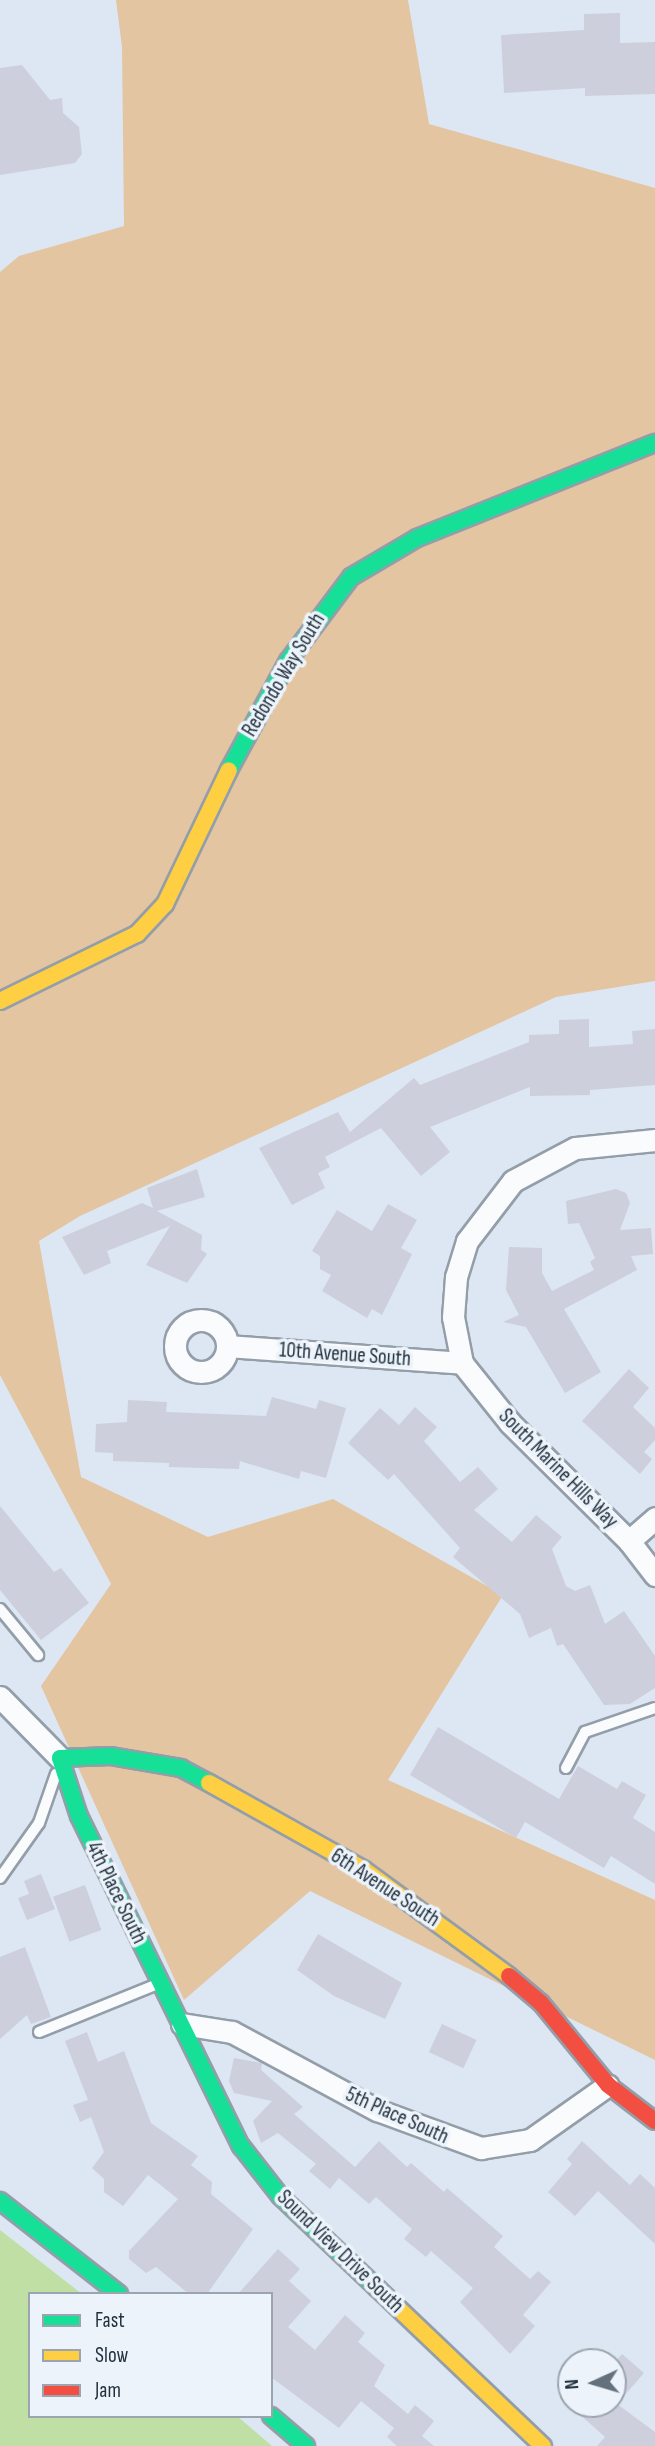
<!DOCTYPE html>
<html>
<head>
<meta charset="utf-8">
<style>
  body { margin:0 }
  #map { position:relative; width:655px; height:2446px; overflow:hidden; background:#dce7f3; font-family:"Sofia Sans Condensed",sans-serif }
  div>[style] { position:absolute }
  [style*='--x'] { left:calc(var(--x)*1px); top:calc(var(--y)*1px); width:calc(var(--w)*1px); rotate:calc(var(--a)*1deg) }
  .green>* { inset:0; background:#e3c5a2 }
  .water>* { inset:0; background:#c0dfa4 }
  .building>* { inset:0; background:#cecfdc; transform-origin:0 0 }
  .roads { filter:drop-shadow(2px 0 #939ea9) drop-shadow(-2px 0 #939ea9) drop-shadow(0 2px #939ea9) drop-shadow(0 -2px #939ea9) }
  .lane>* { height:10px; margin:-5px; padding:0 5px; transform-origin:5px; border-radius:5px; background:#fafbfd }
  .street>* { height:21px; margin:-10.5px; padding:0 10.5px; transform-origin:10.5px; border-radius:10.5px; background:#fafbfd }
  .street>.ring { margin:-10.5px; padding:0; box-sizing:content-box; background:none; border:21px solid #fafbfd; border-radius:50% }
  .fast>* { height:16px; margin:-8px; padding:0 8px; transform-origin:8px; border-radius:8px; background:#16e098 }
  .slow>* { height:16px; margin:-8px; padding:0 8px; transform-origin:8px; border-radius:8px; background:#ffcf43 }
  .jam>* { height:16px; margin:-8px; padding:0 8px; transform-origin:8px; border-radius:8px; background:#f24e42 }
  span { translate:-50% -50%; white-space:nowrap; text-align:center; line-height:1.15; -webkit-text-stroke:7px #ecf3fa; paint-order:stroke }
  .street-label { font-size:21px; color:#23313e }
  .legend { position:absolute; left:28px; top:2292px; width:245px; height:126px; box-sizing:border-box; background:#ecf3fa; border:2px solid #9ca5af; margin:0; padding:9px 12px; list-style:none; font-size:21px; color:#23313e }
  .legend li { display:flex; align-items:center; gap:14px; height:35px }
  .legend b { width:35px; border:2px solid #9ca5af }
  .north { position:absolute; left:557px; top:2348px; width:70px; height:70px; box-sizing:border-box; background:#ecf3fa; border:2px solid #9ca5af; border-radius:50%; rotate:266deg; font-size:19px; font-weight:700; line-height:28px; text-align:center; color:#23313e }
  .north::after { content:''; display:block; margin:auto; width:24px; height:32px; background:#64717d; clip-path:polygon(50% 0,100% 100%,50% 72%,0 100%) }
</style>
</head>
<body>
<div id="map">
  <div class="green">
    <i style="clip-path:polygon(116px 0,408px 0,429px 124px,655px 188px,655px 981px,556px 997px,80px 1216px,39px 1241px,81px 1477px,208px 1537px,333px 1499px,503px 1595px,388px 1780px,655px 1900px,655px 2060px,310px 1891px,184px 2000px,41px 1686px,111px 1584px,0 1375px,0 272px,19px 256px,124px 226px,122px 47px)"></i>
  </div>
  <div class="water">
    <i style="clip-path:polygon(0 2230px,82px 2294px,30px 2294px,30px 2416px,237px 2416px,272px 2446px,0 2446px)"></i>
  </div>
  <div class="building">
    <i style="clip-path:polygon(620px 13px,620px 43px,655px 42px,655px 94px,585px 96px,585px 88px,504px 93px,501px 35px,584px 30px,584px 14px)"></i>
    <i style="clip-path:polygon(22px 65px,50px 100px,62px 98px,63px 113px,79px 127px,82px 154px,75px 163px,0 175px,0 68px)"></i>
    <i style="clip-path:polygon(589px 1019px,589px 1047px,633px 1044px,632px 1031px,655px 1029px,655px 1085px,590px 1090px,590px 1095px,530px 1096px,530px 1087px,430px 1127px,450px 1152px,421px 1176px,381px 1128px,325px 1157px,330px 1167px,318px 1173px,325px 1188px,292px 1205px,259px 1148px,338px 1112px,350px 1132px,414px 1078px,420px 1085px,529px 1042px,529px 1035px,559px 1034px,559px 1020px)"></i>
    <i style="clip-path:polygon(197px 1169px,205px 1197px,157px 1211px,202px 1235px,201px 1250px,207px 1254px,187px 1283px,146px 1265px,170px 1226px,107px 1251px,111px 1263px,84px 1275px,62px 1237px,142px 1203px,153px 1208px,147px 1188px)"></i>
    <i style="clip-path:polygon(616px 1189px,626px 1193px,630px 1203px,620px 1230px,651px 1228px,653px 1254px,631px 1256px,637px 1270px,564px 1309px,601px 1372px,565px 1393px,526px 1327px,503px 1322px,519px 1315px,506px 1290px,509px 1247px,542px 1248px,542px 1273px,552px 1291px,594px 1270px,590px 1262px,595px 1258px,579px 1223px,568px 1224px,566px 1201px)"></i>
    <i style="clip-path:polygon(388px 1204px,417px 1220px,401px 1248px,412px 1254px,382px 1315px,372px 1309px,367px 1318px,322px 1291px,331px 1275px,320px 1269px,320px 1256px,312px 1251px,337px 1210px,372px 1231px)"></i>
    <i style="clip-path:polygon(629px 1369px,649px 1388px,633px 1407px,655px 1428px,655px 1440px,644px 1452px,652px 1459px,640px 1474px,582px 1421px)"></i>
    <i style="clip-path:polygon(272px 1397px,316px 1409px,319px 1400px,346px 1408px,326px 1478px,301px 1471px,299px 1479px,240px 1461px,239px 1469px,169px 1467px,169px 1463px,113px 1461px,113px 1453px,95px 1452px,96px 1424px,127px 1422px,128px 1400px,167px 1402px,166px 1412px,266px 1416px)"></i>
    <i style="clip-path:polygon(415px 1407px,437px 1427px,424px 1441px,460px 1482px,478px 1467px,498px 1489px,474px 1510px,512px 1542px,536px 1515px,562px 1537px,552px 1549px,566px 1586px,575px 1591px,590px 1585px,605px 1624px,624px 1611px,655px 1656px,655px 1688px,630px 1704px,604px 1705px,563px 1644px,557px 1646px,551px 1628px,529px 1638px,520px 1614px,453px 1557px,460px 1548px,394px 1474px,388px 1480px,348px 1443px,380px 1408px,399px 1425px)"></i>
    <i style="clip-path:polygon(0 1506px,54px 1572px,61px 1568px,89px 1603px,41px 1640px,0 1590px)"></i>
    <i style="clip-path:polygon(438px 1727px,559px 1799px,578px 1766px,617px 1789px,622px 1781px,646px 1795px,633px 1818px,655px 1832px,655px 1884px,611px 1856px,604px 1868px,525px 1822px,516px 1838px,410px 1775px)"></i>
    <i style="clip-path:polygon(41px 1874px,55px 1909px,27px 1920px,18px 1898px,29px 1894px,24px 1881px)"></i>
    <i style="left:85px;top:1885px;width:48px;height:34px;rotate:70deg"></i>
    <i style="clip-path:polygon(318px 1934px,402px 1983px,385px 2019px,334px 1996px,297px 1970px)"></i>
    <i style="clip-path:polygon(25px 1947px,51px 2017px,31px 2024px,27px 2015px,0 2039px,0 1957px)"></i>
    <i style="left:442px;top:2024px;width:38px;height:31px;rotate:25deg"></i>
    <i style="clip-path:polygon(87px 2032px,98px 2062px,124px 2051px,151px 2123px,198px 2156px,191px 2165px,212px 2182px,211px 2194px,253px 2229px,207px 2294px,189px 2294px,156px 2267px,146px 2273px,129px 2259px,129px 2251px,178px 2199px,148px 2175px,123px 2206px,104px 2192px,104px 2179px,92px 2168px,104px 2152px,91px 2117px,80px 2122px,73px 2105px,88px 2100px,65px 2041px)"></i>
    <i style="clip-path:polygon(234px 2058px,262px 2063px,261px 2070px,303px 2107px,294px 2114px,355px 2167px,379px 2141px,407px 2167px,411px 2163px,444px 2192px,447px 2188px,503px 2236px,494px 2247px,530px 2279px,538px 2271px,551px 2282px,523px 2315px,535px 2326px,510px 2354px,460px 2302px,473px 2288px,431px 2251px,426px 2257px,404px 2239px,412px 2229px,376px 2197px,369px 2204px,339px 2178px,330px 2189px,309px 2171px,316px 2164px,278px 2133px,261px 2143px,253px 2121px,272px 2101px,234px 2093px,229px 2081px)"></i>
    <i style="clip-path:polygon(582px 2141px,630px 2185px,640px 2174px,655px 2188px,655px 2244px,598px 2191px,575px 2216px,548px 2192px,572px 2164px,567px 2159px)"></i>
    <i style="clip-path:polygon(278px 2249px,300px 2269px,289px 2281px,311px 2301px,288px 2327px,315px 2350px,345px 2315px,365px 2333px,358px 2342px,385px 2365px,374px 2386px,408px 2414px,415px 2405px,434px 2421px,422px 2436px,434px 2446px,397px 2446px,387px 2437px,394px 2428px,361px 2401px,339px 2428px,271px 2377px,271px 2294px,238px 2294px)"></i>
    <i style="clip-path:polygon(622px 2354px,644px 2373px,617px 2404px,655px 2432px,655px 2446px,597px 2446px,605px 2437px,568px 2404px,613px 2404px,613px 2364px)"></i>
  </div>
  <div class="roads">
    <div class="lane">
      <i style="--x:0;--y:1609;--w:60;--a:50.4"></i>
      <i style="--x:566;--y:1768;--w:41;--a:-62.2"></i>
      <i style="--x:585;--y:1732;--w:74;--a:-18.9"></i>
      <i style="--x:0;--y:1878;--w:67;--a:-54.7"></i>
      <i style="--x:39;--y:1823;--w:52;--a:-70.9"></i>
      <i style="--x:39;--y:2032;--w:131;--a:-22"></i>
    </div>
    <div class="street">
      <i style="--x:655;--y:1140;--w:80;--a:174.3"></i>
      <i style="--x:575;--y:1148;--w:70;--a:152"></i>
      <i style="--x:513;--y:1181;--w:76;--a:127.5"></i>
      <i style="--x:467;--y:1241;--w:38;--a:107"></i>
      <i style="--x:456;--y:1277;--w:40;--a:94.3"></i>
      <i style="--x:453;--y:1317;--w:47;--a:78.9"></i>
      <i style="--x:462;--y:1363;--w:77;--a:51.3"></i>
      <i style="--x:510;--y:1423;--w:168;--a:44.8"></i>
      <i style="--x:629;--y:1541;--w:43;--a:52.6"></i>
      <i class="ring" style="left:175px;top:1320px;width:31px;height:31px"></i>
      <i style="--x:227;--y:1346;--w:236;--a:4.1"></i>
      <i style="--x:629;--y:1541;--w:35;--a:-41"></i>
      <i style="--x:0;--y:1697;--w:86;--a:45.5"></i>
      <i style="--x:182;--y:2024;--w:51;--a:9.1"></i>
      <i style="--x:232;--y:2032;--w:165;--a:28.3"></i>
      <i style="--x:377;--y:2110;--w:111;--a:20.1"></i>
      <i style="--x:481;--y:2148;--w:50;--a:-9.3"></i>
      <i style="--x:530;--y:2140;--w:95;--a:-35.2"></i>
    </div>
    <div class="fast">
      <i style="--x:229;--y:770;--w:124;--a:-61.6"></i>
      <i style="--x:288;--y:661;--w:105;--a:-53.1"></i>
      <i style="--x:351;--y:577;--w:77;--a:-30.6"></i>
      <i style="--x:417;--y:538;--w:256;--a:-21.8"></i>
      <i style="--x:209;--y:1783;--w:32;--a:-152"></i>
      <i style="--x:181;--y:1768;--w:71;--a:-170.3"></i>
      <i style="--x:111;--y:1756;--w:51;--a:177.8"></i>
      <i style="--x:60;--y:1758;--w:61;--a:71.9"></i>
      <i style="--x:79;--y:1816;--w:368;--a:63.9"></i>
      <i style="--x:241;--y:2146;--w:63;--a:52"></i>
      <i style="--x:280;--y:2196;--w:134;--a:43.5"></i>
      <i style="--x:0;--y:2201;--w:151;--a:38"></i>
      <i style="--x:271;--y:2416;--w:46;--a:40.6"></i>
    </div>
    <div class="slow">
      <i style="--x:0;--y:1001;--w:153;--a:-26.1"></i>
      <i style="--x:137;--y:934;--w:41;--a:-47"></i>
      <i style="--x:165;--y:904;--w:148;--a:-64.5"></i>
      <i style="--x:209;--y:1783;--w:176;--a:29.2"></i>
      <i style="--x:363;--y:1869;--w:181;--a:36.2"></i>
      <i style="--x:377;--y:2288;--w:229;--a:43.6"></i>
    </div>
    <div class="jam">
      <i style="--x:509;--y:1976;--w:42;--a:40.2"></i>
      <i style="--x:541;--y:2003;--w:106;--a:50.7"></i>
      <i style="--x:608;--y:2085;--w:59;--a:37.5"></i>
    </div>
  </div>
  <div class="street-label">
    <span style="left:284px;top:675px;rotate:-59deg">Redondo Way South</span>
    <span style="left:345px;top:1355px;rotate:4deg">10th Avenue South</span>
    <span style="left:558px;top:1469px;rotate:45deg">South Marine Hills Way</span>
    <span style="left:385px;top:1888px;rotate:33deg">6th Avenue South</span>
    <span style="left:116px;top:1893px;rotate:64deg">4th Place South</span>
    <span style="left:397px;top:2116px;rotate:24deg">5th Place South</span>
    <span style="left:340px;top:2252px;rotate:44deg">Sound View Drive South</span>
  </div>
  <ul class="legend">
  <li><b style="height:9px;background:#16e098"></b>Fast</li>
  <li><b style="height:9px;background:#ffcf43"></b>Slow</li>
  <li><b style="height:9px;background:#f24e42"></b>Jam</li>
  </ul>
  <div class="north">N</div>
</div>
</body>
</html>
